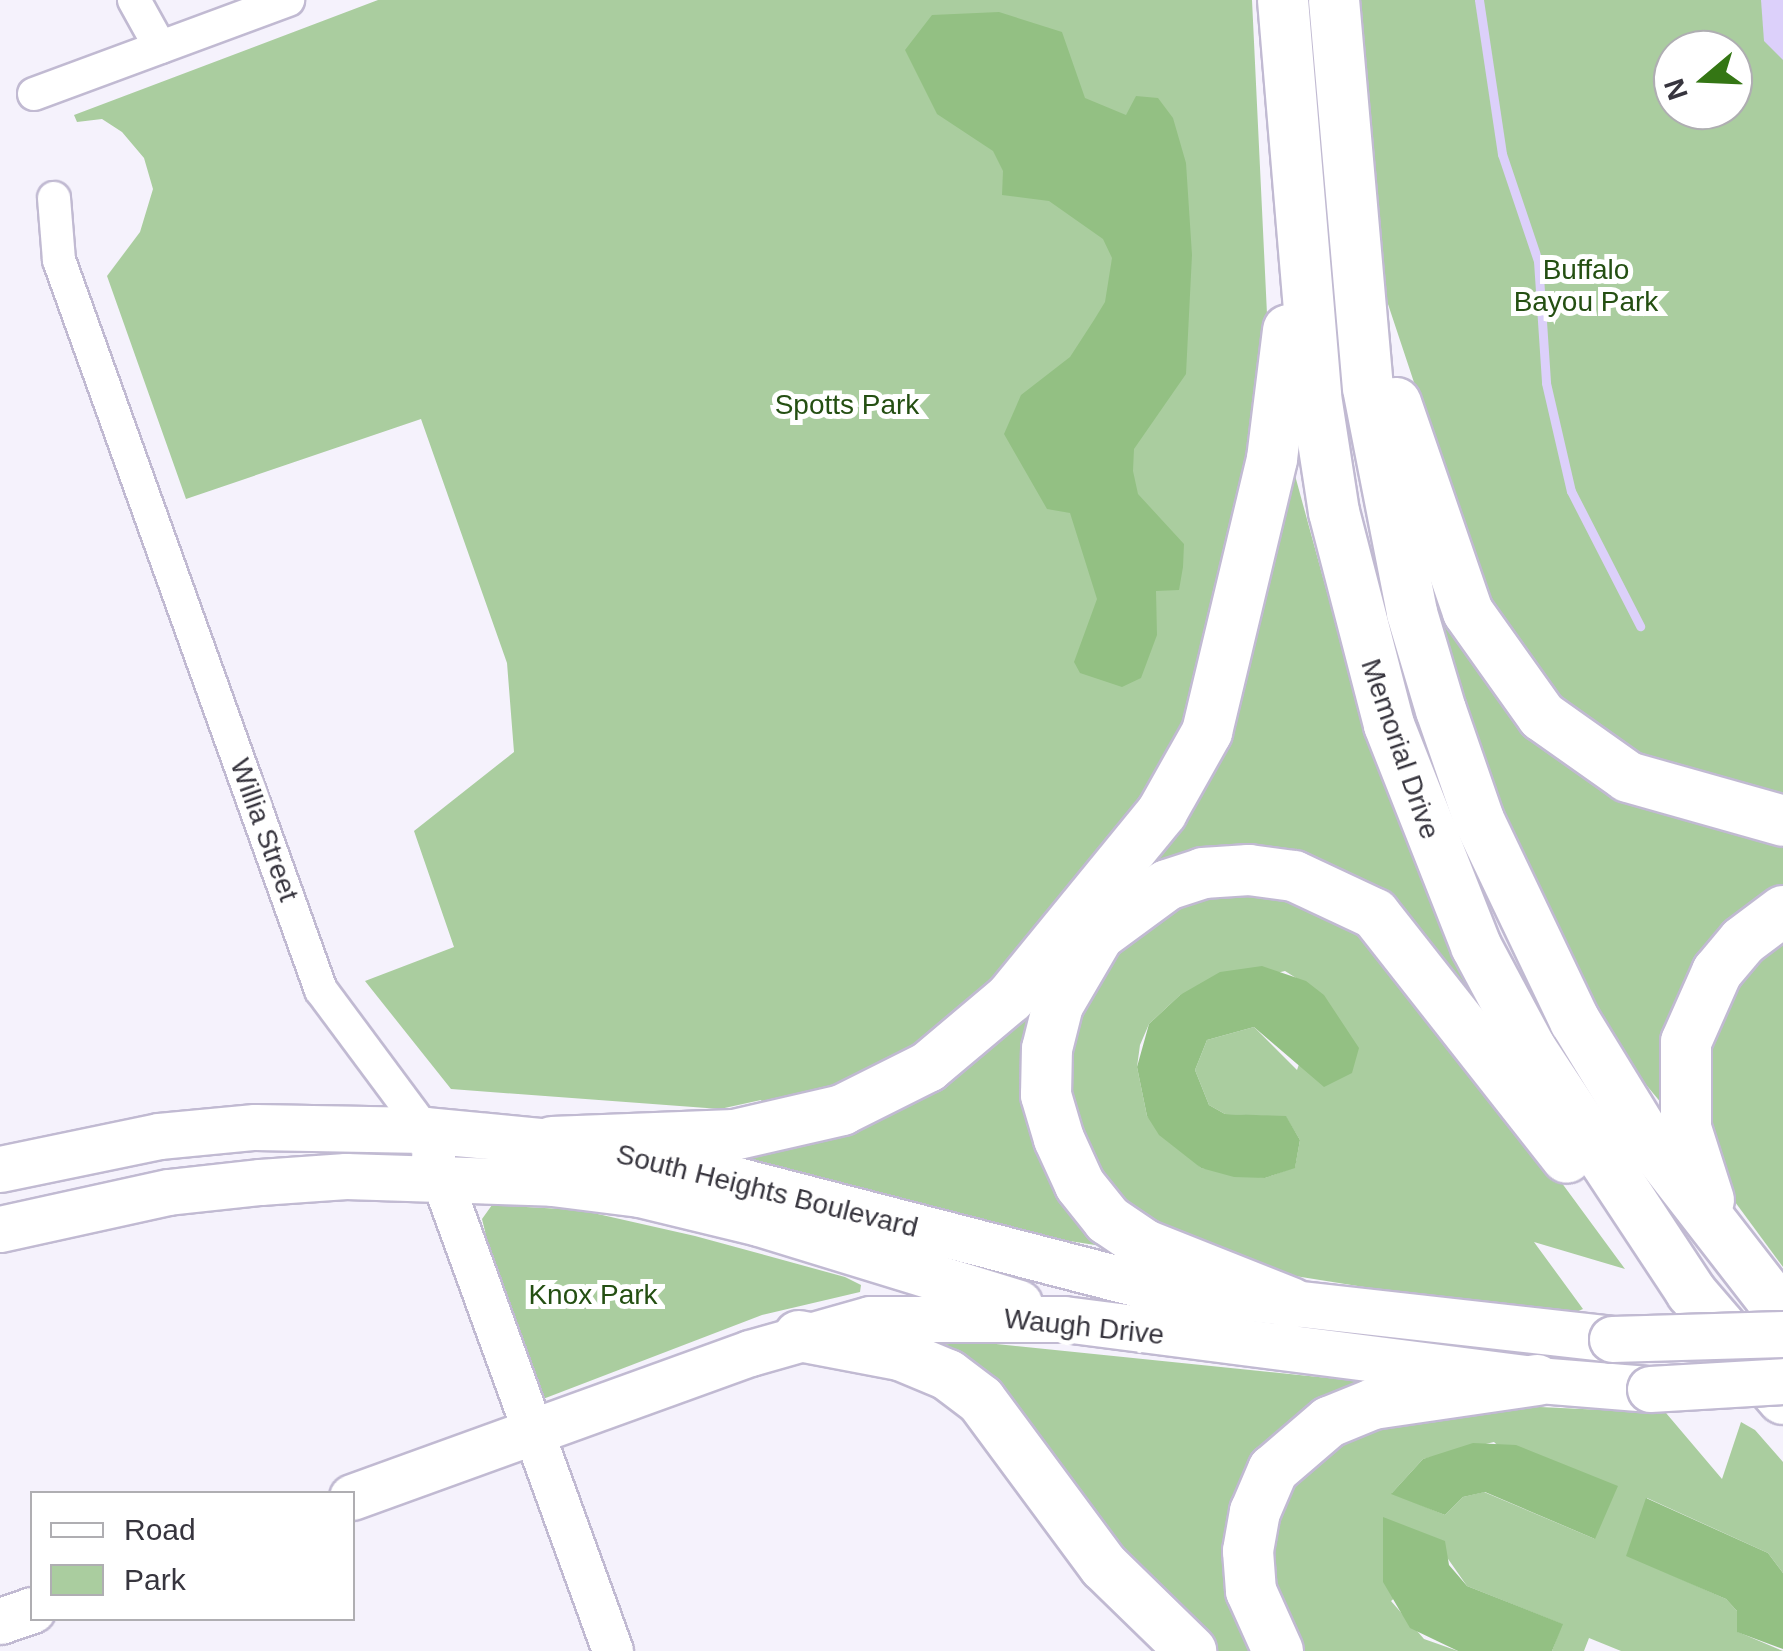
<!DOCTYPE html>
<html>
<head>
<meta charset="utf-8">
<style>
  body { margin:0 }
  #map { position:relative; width:1783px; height:1651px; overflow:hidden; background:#f5f2fc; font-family:Arial,sans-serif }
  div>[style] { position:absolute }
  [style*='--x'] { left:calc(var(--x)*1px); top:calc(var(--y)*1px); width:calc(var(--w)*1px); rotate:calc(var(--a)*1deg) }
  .green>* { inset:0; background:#aacd9f }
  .forest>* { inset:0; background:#93c083 }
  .water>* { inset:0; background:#dcd0fa }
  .stream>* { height:9px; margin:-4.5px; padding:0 4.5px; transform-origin:4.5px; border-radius:4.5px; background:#dcd0fa }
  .roads { filter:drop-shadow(2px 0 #c1bad2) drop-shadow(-2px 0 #c1bad2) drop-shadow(0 2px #c1bad2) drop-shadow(0 -2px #c1bad2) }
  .minor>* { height:32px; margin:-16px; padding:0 16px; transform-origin:16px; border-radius:16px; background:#fff }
  .tertiary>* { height:40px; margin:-20px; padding:0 20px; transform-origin:20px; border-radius:20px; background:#fff }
  .secondary>* { height:45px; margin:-22.5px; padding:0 22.5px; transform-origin:22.5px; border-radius:22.5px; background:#fff }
  .primary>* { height:50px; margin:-25px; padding:0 25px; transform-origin:25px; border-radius:25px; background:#fff }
  .bridges { filter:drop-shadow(2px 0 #c1bad2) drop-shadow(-2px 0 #c1bad2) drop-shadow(0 2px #c1bad2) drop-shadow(0 -2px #c1bad2) }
  .secondary-bridge>* { height:45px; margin:-22.5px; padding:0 22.5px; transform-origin:22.5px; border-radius:22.5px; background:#fff }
  span { translate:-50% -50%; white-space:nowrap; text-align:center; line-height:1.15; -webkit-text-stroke:10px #fff; paint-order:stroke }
  .park-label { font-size:28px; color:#244f12 }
  .street-label { font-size:28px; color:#37353e }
  .legend { position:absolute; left:30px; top:1491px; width:325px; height:130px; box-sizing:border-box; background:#fff; border:2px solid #afaeb2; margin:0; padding:12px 18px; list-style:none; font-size:30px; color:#37353e }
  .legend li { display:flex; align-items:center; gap:20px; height:50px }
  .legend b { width:50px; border:2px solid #afaeb2 }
  .north { position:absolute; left:1653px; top:30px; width:100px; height:100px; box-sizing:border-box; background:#fff; border:2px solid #afaeb2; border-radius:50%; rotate:251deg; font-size:28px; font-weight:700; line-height:40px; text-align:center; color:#37353e }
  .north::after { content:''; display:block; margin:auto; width:35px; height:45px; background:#347614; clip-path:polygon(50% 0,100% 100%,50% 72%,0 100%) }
</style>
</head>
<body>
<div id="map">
  <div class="green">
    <i style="clip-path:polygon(378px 0,1252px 0,1267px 314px,1243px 506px,1198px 724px,1059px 918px,899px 1071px,770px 1116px,761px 1100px,720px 1109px,451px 1089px,365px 981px,454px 947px,414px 831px,514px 752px,507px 663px,421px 419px,186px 499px,107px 276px,140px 232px,153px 189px,144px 158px,122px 132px,102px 119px,77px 122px,74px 115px)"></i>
    <i style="clip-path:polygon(evenodd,1355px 0,1783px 0,1783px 801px,1637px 757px,1557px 701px,1487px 602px,1375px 265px,1355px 0,1673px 50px,1733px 50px,1733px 110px,1673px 110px,1673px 50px)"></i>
    <i style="clip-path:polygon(1293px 468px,1366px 735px,1429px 899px,1488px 1023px,1409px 933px,1218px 862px,1042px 1013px,1108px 1247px,978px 1227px,746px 1157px,830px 1132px,1124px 881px)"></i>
    <i style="clip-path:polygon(1424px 558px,1489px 673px,1783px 835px,1783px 898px,1662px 1104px,1610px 1041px,1514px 855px,1437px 632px)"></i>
    <i style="clip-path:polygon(evenodd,1291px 889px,1393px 953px,1625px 1269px,1534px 1242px,1583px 1309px,1567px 1316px,1508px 1310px,1214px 1263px,1133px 1226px,1061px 1114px,1081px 982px,1172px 899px,1291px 889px,1285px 971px,1323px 995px,1297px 1070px,1254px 1027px,1207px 1040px,1195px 1070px,1209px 1105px,1225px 1114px,1286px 1117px,1300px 1140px,1295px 1167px,1265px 1178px,1201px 1168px,1147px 1116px,1137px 1067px,1140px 1045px,1149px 1024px,1180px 995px,1285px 971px)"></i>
    <i style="clip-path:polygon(1783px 928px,1783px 1267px,1710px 1168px,1699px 1034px)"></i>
    <i style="clip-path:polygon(492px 1205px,580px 1210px,695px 1236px,845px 1277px,861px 1285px,860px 1292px,762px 1315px,543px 1399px,489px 1248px,482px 1219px)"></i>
    <i style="clip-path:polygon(977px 1342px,1367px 1382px,1277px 1446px,1260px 1651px,1210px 1651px,936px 1345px)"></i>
    <i style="clip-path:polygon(evenodd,1520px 1406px,1666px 1413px,1722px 1479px,1741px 1422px,1755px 1430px,1783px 1462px,1783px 1573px,1768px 1553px,1647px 1498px,1627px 1555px,1726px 1599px,1737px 1611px,1738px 1632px,1783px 1651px,1621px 1651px,1589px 1638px,1584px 1651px,1552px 1651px,1562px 1624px,1467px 1586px,1446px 1556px,1391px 1601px,1424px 1639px,1458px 1651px,1292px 1651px,1263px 1581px,1276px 1498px,1345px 1428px,1520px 1406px,1494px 1442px,1595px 1539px,1484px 1492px,1463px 1497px,1445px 1515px,1392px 1493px,1423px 1459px,1494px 1442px)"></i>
  </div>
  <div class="forest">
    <i style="clip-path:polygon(999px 12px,1062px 32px,1085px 98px,1126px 115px,1136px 96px,1158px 98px,1173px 118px,1186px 163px,1192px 255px,1186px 374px,1134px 449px,1133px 471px,1138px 494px,1184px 544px,1183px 567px,1179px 590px,1156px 591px,1157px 635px,1141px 678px,1122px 687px,1080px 673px,1074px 662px,1097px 599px,1070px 513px,1047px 509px,1004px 434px,1021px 395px,1070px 357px,1094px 320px,1105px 302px,1112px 258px,1103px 239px,1049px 201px,1002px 195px,1003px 171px,993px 151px,937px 114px,905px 50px,932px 15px)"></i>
    <i style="clip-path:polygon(1262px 966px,1306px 981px,1324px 995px,1359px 1048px,1352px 1073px,1324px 1087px,1254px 1027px,1207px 1040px,1195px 1070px,1209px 1105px,1225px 1114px,1286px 1116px,1300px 1140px,1295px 1168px,1265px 1178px,1234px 1177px,1201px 1168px,1159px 1135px,1147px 1116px,1137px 1067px,1149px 1024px,1180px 995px,1220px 972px)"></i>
    <i style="clip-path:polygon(1473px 1443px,1516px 1445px,1618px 1486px,1595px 1539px,1485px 1492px,1463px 1497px,1445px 1515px,1391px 1494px,1423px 1459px)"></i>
    <i style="clip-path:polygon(1646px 1498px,1768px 1553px,1783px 1573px,1783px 1649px,1737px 1632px,1737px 1611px,1726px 1599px,1626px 1556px)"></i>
    <i style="clip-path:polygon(1383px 1517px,1445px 1541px,1449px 1565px,1467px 1586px,1563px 1624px,1552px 1651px,1458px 1651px,1410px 1628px,1383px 1582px)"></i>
  </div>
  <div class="water">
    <i style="clip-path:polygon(1761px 0,1783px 0,1783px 60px,1764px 41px)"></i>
  </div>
  <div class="stream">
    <i style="--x:1479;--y:0;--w:156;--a:81.5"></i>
    <i style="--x:1502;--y:154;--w:113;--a:71.4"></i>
    <i style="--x:1538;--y:261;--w:122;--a:86.2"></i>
    <i style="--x:1546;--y:383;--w:111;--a:77"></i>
    <i style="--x:1571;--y:491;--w:152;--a:62.9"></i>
  </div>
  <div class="roads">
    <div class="minor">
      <i style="--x:134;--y:0;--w:54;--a:61"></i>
      <i style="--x:34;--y:94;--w:271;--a:-20.3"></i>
      <i style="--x:54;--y:198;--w:62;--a:85.4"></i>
      <i style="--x:59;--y:260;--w:776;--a:70.26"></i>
      <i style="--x:321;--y:990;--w:174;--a:53.4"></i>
    </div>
    <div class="tertiary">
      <i style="--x:432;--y:1152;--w:531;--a:70.06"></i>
    </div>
    <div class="secondary">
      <i style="--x:0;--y:1169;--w:162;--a:-11.7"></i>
      <i style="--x:159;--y:1136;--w:96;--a:-5.4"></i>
      <i style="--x:255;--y:1127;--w:170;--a:1"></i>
      <i style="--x:425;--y:1130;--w:128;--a:5.4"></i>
      <i style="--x:552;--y:1142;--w:93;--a:8.7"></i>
      <i style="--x:644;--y:1156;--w:523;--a:14.51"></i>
      <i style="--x:1150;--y:1287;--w:465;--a:6.4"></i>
      <i style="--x:0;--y:1229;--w:172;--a:-12.4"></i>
      <i style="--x:168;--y:1192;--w:93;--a:-6.2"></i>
      <i style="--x:260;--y:1182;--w:86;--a:-4"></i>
      <i style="--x:346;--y:1176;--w:206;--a:1.9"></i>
      <i style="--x:552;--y:1183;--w:88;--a:7.2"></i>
      <i style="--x:639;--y:1194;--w:123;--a:13.6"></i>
      <i style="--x:759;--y:1223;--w:272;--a:17.1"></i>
      <i style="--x:352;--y:1497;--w:423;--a:-19.9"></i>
      <i style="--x:750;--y:1353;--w:125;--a:-15.8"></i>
      <i style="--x:870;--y:1319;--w:194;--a:0"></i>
      <i style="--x:1064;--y:1319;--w:477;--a:7.3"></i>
      <i style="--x:1537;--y:1380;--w:113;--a:4.6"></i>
      <i style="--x:0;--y:1621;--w:34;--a:-19"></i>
    </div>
    <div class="primary">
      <i style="--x:1283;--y:0;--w:397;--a:85.2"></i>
      <i style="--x:1316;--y:396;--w:117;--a:81.2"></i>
      <i style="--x:1334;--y:512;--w:220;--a:75.5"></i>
      <i style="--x:1389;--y:725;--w:238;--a:68.5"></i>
      <i style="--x:1476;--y:946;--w:117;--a:61.9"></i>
      <i style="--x:1531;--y:1049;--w:291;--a:56.6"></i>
      <i style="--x:1691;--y:1292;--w:141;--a:49.3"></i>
      <i style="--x:1334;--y:0;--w:389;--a:85"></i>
      <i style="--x:1368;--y:388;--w:229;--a:78.9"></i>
      <i style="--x:1412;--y:613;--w:101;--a:73.4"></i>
      <i style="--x:1441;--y:710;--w:116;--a:70.9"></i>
      <i style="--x:1479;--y:820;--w:223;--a:64.5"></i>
      <i style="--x:1575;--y:1021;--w:140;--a:58.5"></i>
      <i style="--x:1648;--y:1140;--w:220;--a:52.2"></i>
      <i style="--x:1396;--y:403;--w:221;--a:71"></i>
      <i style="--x:1468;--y:612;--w:128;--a:54.6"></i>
      <i style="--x:1542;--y:716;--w:105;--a:35.3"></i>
      <i style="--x:1628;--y:777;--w:161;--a:15.8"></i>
      <i style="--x:552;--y:1142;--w:182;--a:-2.2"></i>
      <i style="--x:734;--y:1135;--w:111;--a:-13"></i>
      <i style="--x:842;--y:1110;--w:96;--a:-26.6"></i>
      <i style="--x:928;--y:1067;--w:107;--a:-40.1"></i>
      <i style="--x:1010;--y:998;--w:240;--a:-50.7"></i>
      <i style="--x:1162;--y:812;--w:92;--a:-60.6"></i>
      <i style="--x:1207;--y:732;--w:281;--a:-76.6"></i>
      <i style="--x:1272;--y:459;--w:130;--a:-82.9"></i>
      <i style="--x:1709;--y:1200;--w:76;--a:-107.7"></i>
      <i style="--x:1686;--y:1128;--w:86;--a:-90"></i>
      <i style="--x:1686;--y:1042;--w:77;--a:-66.1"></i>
      <i style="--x:1717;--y:972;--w:40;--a:-50"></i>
      <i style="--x:1743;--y:941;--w:50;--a:-36.9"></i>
      <i style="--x:1291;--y:1303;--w:157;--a:-158.3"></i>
      <i style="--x:1145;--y:1245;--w:45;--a:-146"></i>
      <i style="--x:1108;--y:1220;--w:45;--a:-128.7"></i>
      <i style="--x:1080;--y:1185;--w:51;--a:-114.5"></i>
      <i style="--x:1059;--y:1139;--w:46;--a:-106.5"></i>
      <i style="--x:1046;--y:1095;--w:46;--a:-88.8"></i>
      <i style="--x:1047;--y:1049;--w:45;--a:-76"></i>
      <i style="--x:1058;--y:1005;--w:81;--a:-59.6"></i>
      <i style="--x:1099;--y:935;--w:84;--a:-36.3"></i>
      <i style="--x:1167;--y:885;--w:38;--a:-18"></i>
      <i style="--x:1203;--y:873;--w:46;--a:-3.7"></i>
      <i style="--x:1249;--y:870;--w:45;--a:7.6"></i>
      <i style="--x:1294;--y:876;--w:89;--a:25.1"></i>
      <i style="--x:1375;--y:914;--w:310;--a:51.8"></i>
      <i style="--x:799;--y:1336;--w:103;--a:10.7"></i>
      <i style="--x:900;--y:1355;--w:52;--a:22.6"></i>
      <i style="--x:948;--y:1375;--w:41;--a:37.1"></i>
      <i style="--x:981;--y:1400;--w:207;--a:53.5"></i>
      <i style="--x:1104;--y:1566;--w:122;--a:44.3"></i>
      <i style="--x:1278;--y:1651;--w:66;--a:-114.2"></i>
      <i style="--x:1251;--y:1591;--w:40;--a:-94.3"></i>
      <i style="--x:1248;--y:1551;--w:40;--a:-80"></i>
      <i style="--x:1255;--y:1512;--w:46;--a:-66.8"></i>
      <i style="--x:1273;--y:1470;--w:74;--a:-40.6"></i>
      <i style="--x:1329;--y:1422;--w:48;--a:-22.2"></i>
      <i style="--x:1373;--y:1404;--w:166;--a:-8.3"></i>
    </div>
  </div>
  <div class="bridges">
    <div class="secondary-bridge">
      <i style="--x:1612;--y:1339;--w:171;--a:-1.7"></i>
      <i style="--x:1650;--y:1389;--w:133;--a:-3.4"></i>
    </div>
  </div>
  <div class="park-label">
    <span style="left:1586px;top:286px">Buffalo<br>Bayou Park</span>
    <span style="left:847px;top:405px">Spotts Park</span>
    <span style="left:593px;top:1295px">Knox Park</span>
  </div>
  <div class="street-label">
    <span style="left:1400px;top:749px;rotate:71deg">Memorial Drive</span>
    <span style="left:264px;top:830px;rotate:70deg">Willia Street</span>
    <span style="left:767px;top:1191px;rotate:14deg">South Heights Boulevard</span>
    <span style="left:1084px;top:1327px;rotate:6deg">Waugh Drive</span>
  </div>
  <ul class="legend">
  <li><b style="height:12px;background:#fff"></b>Road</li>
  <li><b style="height:28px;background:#aacd9f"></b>Park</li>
  </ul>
  <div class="north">N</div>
</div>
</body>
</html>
